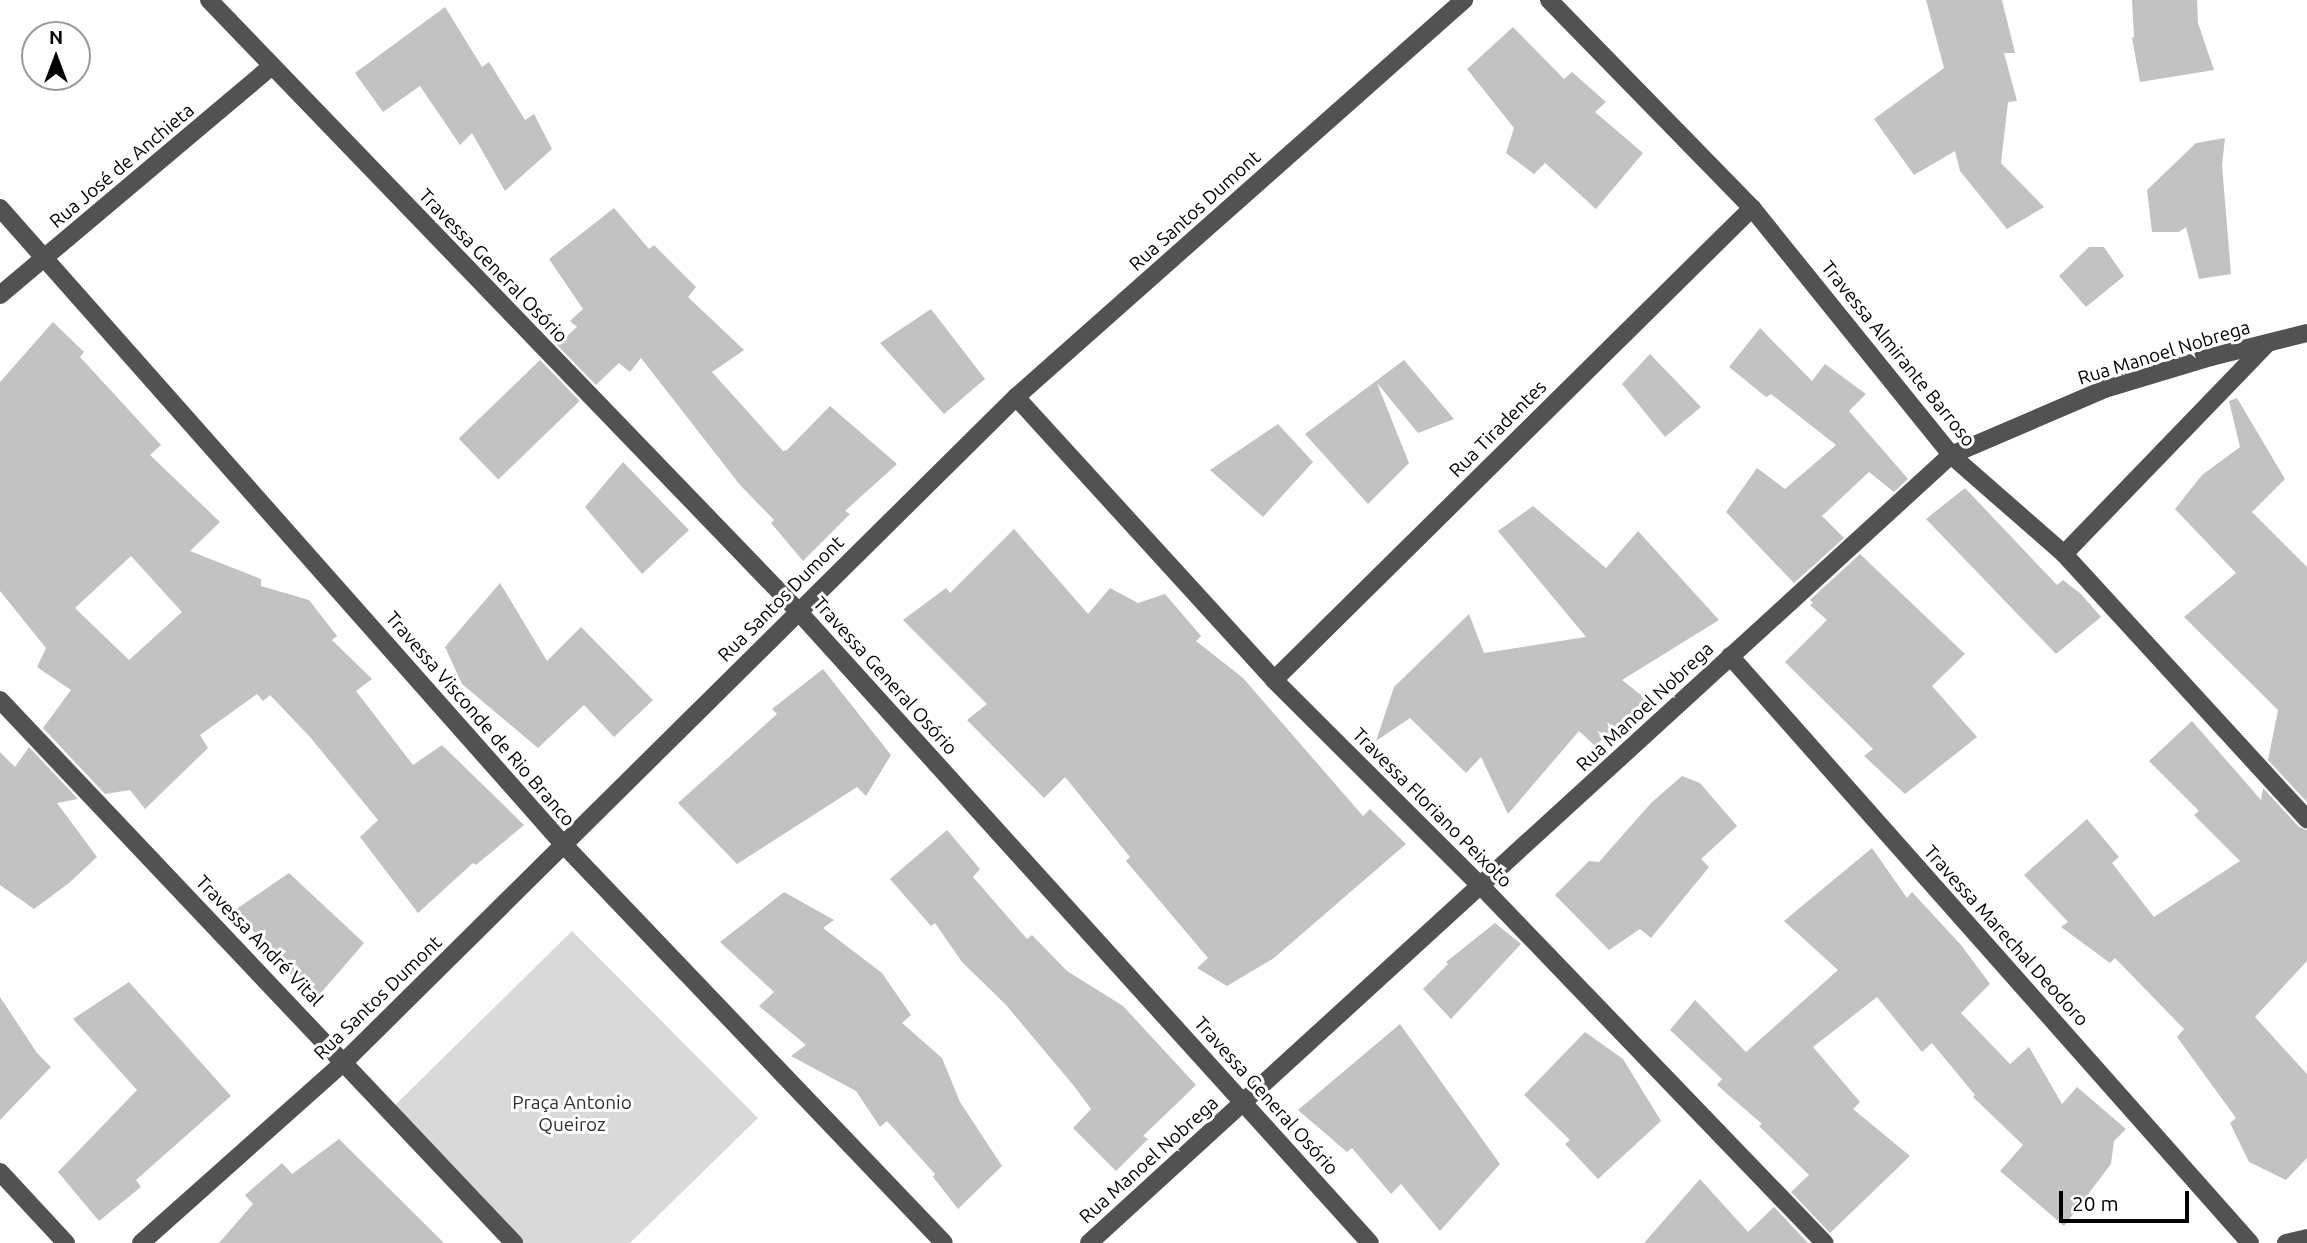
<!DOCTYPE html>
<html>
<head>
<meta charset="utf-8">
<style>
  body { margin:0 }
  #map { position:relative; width:2307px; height:1243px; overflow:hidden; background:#fff; font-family:Ubuntu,sans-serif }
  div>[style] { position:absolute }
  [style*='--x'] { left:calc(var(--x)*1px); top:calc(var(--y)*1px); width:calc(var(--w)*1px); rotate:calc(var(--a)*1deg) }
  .green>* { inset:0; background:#d9d9d9 }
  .building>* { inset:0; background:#c2c2c2; transform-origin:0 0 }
  .minor>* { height:18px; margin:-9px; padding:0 9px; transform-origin:9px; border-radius:9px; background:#525252 }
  span { translate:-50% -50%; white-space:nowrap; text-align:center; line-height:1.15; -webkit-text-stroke:6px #fff; paint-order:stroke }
  .street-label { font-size:19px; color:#000 }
  .park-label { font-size:19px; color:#303030 }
  .north { position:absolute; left:21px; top:21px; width:70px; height:70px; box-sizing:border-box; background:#fff; border:2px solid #999; border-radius:50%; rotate:0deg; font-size:19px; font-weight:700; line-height:28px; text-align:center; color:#000 }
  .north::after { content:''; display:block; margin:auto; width:24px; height:32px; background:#000; clip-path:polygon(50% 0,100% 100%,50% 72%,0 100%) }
  .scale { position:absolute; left:2059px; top:1191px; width:130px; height:32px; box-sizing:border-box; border:4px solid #000; border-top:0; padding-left:9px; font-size:21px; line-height:24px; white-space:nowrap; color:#000; -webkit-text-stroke:5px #fff; paint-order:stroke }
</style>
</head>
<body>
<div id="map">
  <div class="green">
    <i style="clip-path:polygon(572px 931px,758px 1118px,630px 1243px,519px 1243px,388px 1112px)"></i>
  </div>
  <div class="building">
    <i style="clip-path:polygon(1926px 0,2002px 0,2015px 53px,2004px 53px,2017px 101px,2008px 102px,2001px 163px,2044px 207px,2007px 229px,1960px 171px,1955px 151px,1914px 175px,1874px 119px,1944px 68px)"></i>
    <i style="clip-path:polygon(2132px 0,2197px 0,2198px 23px,2214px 70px,2140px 82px,2132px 38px,2134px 37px)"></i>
    <i style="clip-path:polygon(445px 7px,482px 67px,489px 62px,525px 120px,534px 114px,552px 149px,505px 191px,472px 133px,460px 145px,420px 86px,383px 112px,355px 73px)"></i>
    <i style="clip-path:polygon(1513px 27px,1564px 79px,1572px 72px,1606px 102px,1595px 112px,1643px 153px,1596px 209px,1545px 163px,1534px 174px,1506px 153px,1514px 128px,1467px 69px)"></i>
    <i style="clip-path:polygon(2225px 138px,2222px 165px,2231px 274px,2199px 279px,2186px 227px,2179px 232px,2152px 232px,2147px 190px,2196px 143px)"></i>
    <i style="clip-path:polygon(614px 208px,649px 249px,654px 245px,696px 287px,688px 297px,744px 350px,712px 372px,783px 451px,787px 450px,830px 406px,897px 464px,845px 511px,850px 514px,803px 561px,771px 523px,774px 520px,740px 485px,641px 358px,630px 372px,619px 363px,596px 385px,557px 345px,577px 327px,570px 321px,583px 309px,549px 259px)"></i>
    <i style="clip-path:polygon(2089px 247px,2104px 247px,2124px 276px,2086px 307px,2059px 276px)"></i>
    <i style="clip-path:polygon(931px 309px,985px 379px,944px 414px,880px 343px)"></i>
    <i style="clip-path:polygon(evenodd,53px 322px,84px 352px,80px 357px,161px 445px,150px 455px,220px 522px,190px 551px,261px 579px,261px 586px,309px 600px,337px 636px,332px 640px,372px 679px,356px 691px,413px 765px,442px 745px,524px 825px,476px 865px,473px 863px,418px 913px,360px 837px,378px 820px,310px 737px,270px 695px,263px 701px,257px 694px,200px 735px,208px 748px,145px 809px,130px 790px,105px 794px,43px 728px,71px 690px,37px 667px,46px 648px,0 591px,0 382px,53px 322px,131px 556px,182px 612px,129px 660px,75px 608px,131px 556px)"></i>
    <i style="clip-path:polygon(1760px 328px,1812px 381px,1825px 364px,1866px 394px,1849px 411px,1908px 479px,1894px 492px,1869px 472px,1822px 516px,1844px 538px,1794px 583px,1726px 512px,1757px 468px,1785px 489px,1836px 445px,1771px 394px,1766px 397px,1729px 367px)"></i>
    <i style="clip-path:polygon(1650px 354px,1701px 407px,1665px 437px,1622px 384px)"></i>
    <i style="left:540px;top:360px;width:57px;height:113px;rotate:46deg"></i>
    <i style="clip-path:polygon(1404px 360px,1454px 419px,1418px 433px,1377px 383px,1409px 463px,1368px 504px,1305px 434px)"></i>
    <i style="clip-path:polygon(2237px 398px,2285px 479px,2252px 512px,2307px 567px,2307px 802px,2268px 760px,2278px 710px,2184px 617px,2236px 573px,2175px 509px,2202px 475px,2240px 447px,2229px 401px)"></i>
    <i style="clip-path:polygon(1278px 424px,1313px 462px,1263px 517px,1210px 470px)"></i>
    <i style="clip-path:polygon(623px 462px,689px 530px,642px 574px,585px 507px)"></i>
    <i style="clip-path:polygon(1965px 488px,2057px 585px,2063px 580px,2081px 594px,2101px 617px,2056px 654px,1926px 519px)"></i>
    <i style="clip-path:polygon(1533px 506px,1606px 568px,1638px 531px,1719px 620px,1622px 680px,1646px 699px,1595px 746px,1579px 731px,1508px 814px,1481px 757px,1466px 773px,1410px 718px,1376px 741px,1394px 687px,1469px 614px,1484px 653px,1586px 637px,1498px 531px)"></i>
    <i style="clip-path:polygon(1014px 529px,1088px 614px,1110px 588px,1138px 603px,1165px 594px,1201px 636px,1196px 641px,1243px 678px,1363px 816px,1370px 809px,1406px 844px,1274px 958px,1227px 986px,1197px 968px,1208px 958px,1126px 861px,1130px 857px,1065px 777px,1044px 798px,967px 720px,987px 704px,903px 620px,946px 588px,950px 593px)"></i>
    <i style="clip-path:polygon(1860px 554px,1965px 654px,1932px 686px,1977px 737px,1905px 794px,1864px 756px,1873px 749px,1785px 662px,1827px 620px,1810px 605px,1813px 603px,1810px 600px)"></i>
    <i style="clip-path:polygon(500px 583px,547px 661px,581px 627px,653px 700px,614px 737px,584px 705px,538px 748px,462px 684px,445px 647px)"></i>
    <i style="clip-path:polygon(823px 669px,891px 755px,866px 796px,857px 787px,737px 864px,678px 803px,777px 714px,772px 709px)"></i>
    <i style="clip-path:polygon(2192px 721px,2261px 800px,2263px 788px,2299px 827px,2307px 830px,2307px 961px,2255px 1017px,2307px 1074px,2307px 1158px,2286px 1180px,2249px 1162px,2230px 1123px,2236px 1118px,2177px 1037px,2184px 1029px,2115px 958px,2110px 963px,2061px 927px,2068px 922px,2024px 875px,2087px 819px,2119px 857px,2112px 863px,2154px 917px,2240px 861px,2194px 815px,2199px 811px,2149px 761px)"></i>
    <i style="clip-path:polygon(29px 747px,78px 799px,57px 803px,97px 857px,69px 883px,34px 909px,0 885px,0 752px,15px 767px)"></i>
    <i style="clip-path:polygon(1682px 776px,1700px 783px,1737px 826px,1701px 859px,1709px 867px,1651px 938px,1640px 929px,1609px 950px,1555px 895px,1589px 861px,1599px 862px,1651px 803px)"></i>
    <i style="clip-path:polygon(947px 830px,980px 869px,973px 877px,1027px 939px,1032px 935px,1067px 971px,1123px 1006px,1196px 1085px,1143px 1136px,1148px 1139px,1116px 1171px,1073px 1128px,1091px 1109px,1074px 1086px,1006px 1005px,962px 962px,935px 923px,931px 926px,890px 879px)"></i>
    <i style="clip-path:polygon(1872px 848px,1907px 898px,1912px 892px,1961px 945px,1990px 984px,1961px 1013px,2010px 1064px,2029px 1047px,2062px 1104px,2077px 1087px,2126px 1129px,2114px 1141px,2111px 1164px,2064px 1226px,2000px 1171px,2023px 1145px,1973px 1097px,1975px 1095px,1932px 1043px,1922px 1052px,1877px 997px,1813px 1047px,1860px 1102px,1853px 1109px,1910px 1156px,1830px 1233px,1791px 1192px,1809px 1175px,1759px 1126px,1762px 1124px,1717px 1085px,1722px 1079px,1670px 1030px,1695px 1000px,1746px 1052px,1838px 970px,1784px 921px)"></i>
    <i style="clip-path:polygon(289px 873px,364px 943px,314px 1001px,235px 910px)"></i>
    <i style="clip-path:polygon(784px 892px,834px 920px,823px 928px,882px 973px,911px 1015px,902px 1023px,942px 1058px,960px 1102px,1002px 1166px,958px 1209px,933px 1177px,935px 1174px,887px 1121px,880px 1127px,856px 1091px,791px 1056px,806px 1045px,759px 1006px,774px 992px,720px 942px)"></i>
    <i style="clip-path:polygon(1495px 923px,1521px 944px,1451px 1019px,1423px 989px,1448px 964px,1446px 962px)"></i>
    <i style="clip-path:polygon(129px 982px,231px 1096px,136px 1180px,141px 1187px,99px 1221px,58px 1172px,137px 1090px,73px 1019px)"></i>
    <i style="clip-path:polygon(0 997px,37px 1053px,51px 1067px,0 1120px)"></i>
    <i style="clip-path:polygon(1400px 1024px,1500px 1164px,1440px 1231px,1401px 1184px,1391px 1194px,1352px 1148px,1347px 1152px,1298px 1110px)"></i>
    <i style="clip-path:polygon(1585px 1032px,1623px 1059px,1661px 1121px,1598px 1179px,1565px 1144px,1570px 1140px,1524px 1095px)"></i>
    <i style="clip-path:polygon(339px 1139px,444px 1243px,219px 1243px,253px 1204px,245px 1195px,282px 1163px,292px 1174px)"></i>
    <i style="clip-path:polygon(1700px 1179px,1748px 1232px,1774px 1207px,1808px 1243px,1644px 1243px)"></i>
  </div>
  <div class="minor">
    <i style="--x:209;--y:0;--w:849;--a:46.05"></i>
    <i style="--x:798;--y:611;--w:852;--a:47.85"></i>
    <i style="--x:1549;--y:0;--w:291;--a:45.7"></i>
    <i style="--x:1752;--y:208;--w:317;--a:51.1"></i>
    <i style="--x:1951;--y:455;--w:150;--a:41.2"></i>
    <i style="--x:2064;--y:554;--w:360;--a:47.5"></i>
    <i style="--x:0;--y:208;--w:851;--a:48.48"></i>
    <i style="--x:564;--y:845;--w:550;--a:46.33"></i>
    <i style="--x:0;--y:295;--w:354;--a:-40.1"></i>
    <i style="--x:1016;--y:397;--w:383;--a:47.6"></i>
    <i style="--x:1274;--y:680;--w:293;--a:44.9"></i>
    <i style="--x:1482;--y:887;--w:494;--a:46.1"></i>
    <i style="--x:2064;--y:554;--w:293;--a:-46"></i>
    <i style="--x:1730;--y:656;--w:784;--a:48.46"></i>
    <i style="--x:1274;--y:680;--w:672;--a:-44.64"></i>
    <i style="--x:0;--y:700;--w:748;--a:46.57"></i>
    <i style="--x:0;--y:1172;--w:97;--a:47.1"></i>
    <i style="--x:141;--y:1243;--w:273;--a:-41.7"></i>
    <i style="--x:345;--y:1061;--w:944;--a:-44.7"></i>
    <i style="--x:1016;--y:397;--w:599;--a:-41.55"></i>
    <i style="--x:1089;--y:1243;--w:1168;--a:-42.43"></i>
    <i style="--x:1951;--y:455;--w:168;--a:-23.2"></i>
    <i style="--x:2105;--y:389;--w:111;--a:-16.8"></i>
    <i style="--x:2211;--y:357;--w:99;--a:-14"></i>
    <i style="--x:2286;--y:1243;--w:22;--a:-13"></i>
  </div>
  <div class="street-label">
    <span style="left:122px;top:166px;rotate:-40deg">Rua José de Anchieta</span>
    <span style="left:1195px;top:211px;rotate:-42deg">Rua Santos Dumont</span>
    <span style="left:493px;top:266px;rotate:46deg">Travessa General Osório</span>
    <span style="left:2164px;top:353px;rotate:-17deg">Rua Manoel Nobrega</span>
    <span style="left:1898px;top:354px;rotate:51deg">Travessa Almirante Barroso</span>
    <span style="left:1498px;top:429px;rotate:-45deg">Rua Tiradentes</span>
    <span style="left:781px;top:599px;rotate:-45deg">Rua Santos Dumont</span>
    <span style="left:885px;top:676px;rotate:48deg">Travessa General Osório</span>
    <span style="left:1645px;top:707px;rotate:-43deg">Rua Manoel Nobrega</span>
    <span style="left:480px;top:719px;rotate:49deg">Travessa Visconde de Rio Branco</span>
    <span style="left:1432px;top:808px;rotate:45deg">Travessa Floriano Peixoto</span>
    <span style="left:2006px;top:936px;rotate:48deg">Travessa Marechal Deodoro</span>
    <span style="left:259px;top:941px;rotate:46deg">Travessa André Vital</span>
    <span style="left:378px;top:998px;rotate:-44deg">Rua Santos Dumont</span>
    <span style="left:1266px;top:1096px;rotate:48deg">Travessa General Osório</span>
    <span style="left:1149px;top:1160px;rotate:-42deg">Rua Manoel Nobrega</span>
  </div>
  <div class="park-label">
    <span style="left:572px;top:1114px">Praça Antonio<br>Queiroz</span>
  </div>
  <div class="north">N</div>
  <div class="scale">20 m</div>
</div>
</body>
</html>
